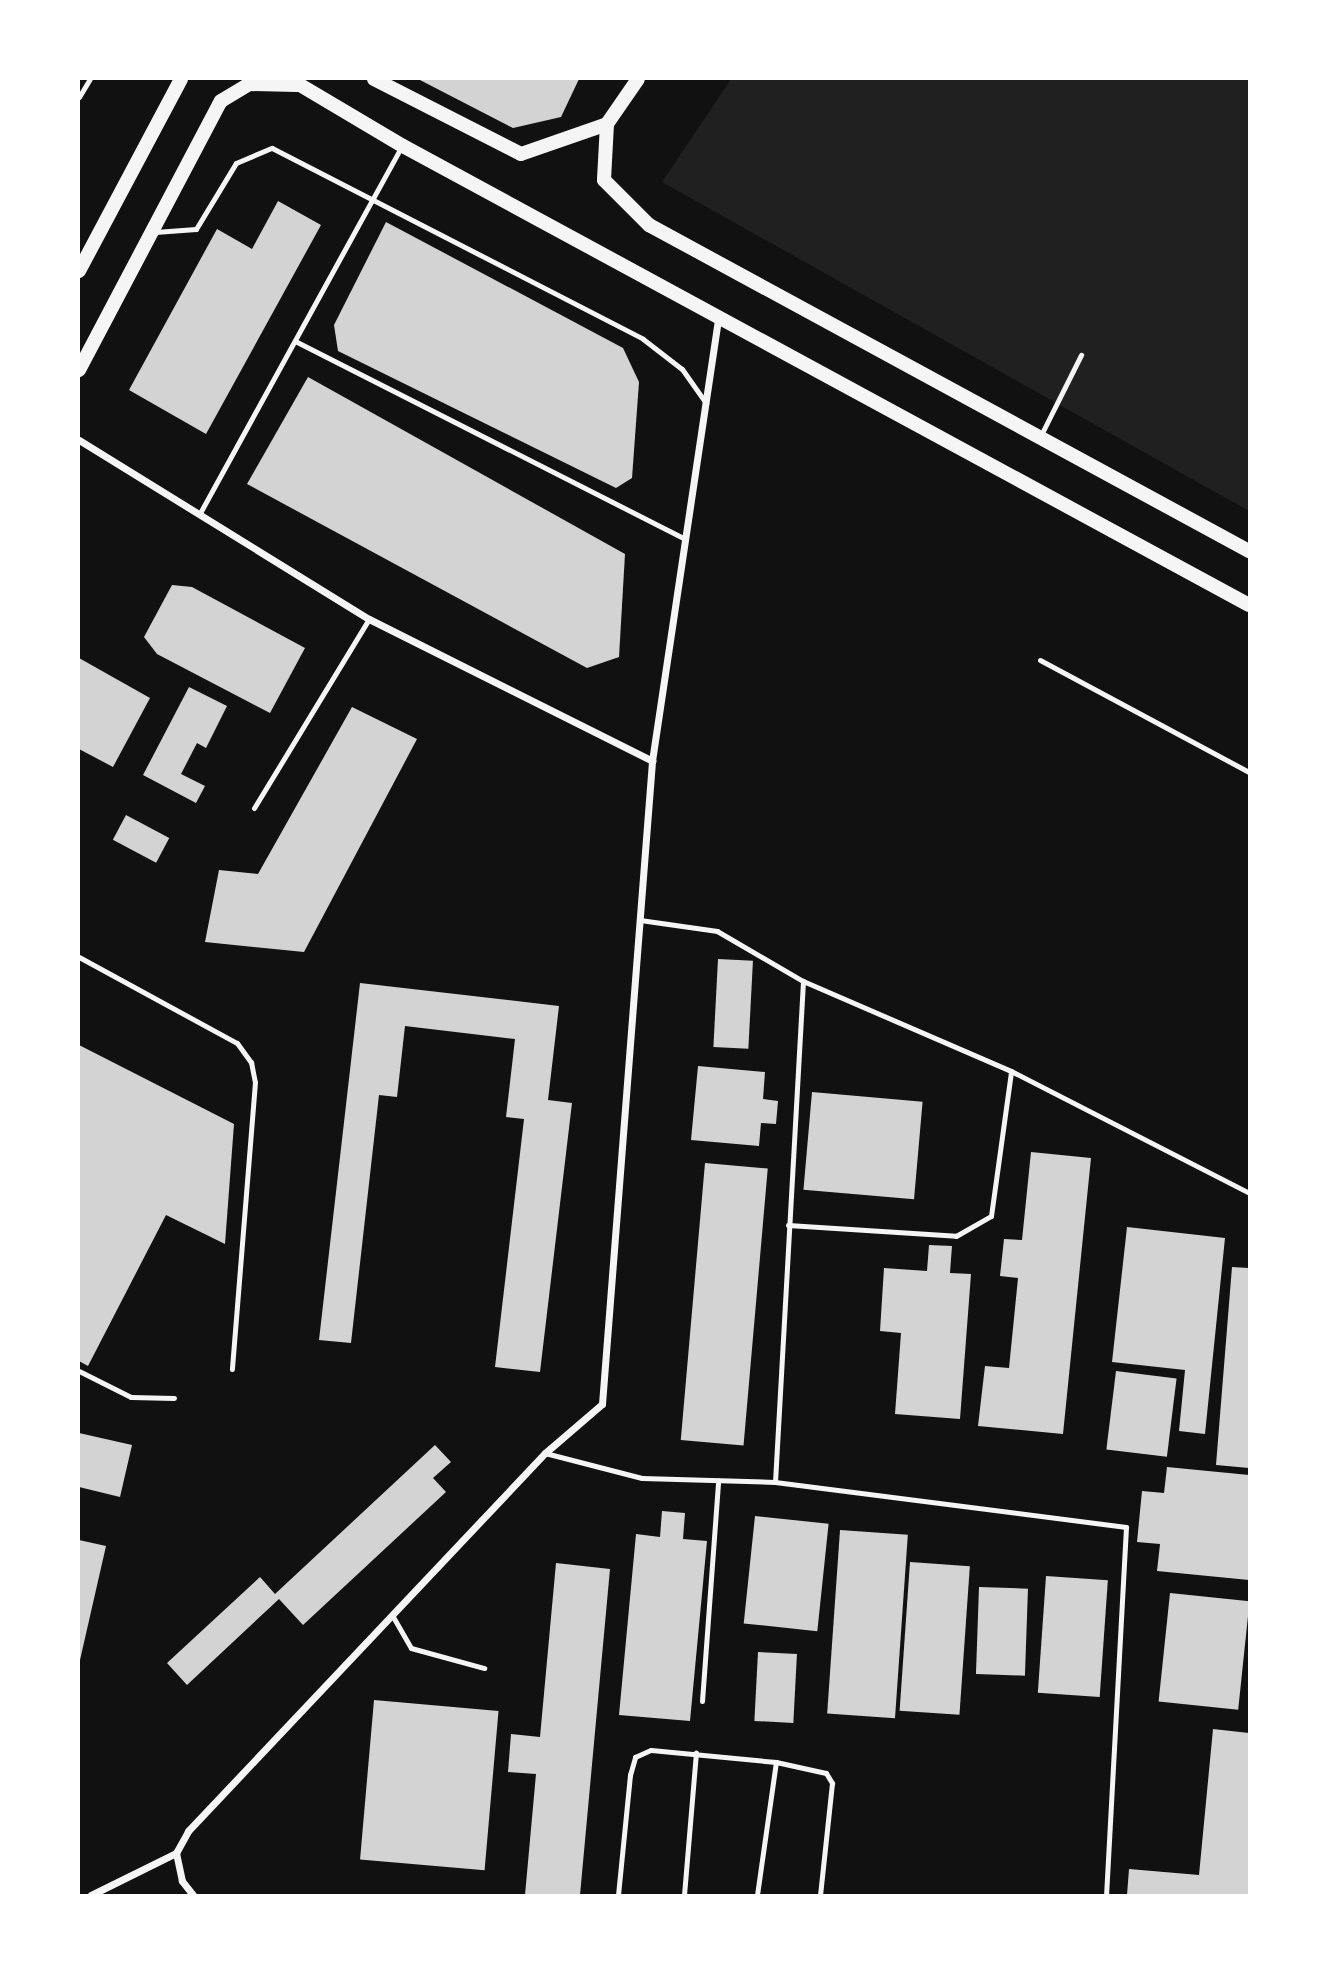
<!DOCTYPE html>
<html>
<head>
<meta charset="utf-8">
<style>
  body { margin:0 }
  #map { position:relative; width:1328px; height:1974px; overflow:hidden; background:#111; font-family:"Fira Sans Condensed",sans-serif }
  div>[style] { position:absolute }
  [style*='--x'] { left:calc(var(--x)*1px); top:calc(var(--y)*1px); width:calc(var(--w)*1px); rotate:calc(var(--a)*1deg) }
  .green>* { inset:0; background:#202020 }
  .building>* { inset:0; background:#d3d3d3; transform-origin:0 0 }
  .service>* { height:5px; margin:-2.5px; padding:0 2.5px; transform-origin:2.5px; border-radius:2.5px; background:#f5f5f5 }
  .minor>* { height:7px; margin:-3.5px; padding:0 3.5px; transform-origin:3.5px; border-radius:3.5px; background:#f5f5f5 }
  .secondary>* { height:14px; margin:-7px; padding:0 7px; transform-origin:7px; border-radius:7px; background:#f5f5f5 }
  span { translate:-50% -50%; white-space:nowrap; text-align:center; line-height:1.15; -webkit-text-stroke:5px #fff; paint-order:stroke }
  .frame { position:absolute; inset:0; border:80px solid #fff; pointer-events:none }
</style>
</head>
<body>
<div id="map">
  <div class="green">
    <i style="clip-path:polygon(731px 79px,1249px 79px,1249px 511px,662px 182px)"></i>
  </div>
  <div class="building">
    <i style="clip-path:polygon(418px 79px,579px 79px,561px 117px,513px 128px)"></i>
    <i style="clip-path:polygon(278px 201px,321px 225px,206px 434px,129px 390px,217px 229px,252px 249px)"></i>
    <i style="clip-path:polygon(386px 222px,623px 348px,639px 382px,632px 478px,616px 488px,338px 351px,334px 325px)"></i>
    <i style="clip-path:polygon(308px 377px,625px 554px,619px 657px,587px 668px,247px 484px)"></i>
    <i style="clip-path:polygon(172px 585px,192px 587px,305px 648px,270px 713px,157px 654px,144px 637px)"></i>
    <i style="clip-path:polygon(79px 658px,150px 698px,113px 767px,79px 749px)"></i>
    <i style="clip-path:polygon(189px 687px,227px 706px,206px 748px,197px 743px,181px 774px,205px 786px,196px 803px,143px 775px)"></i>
    <i style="clip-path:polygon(352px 707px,417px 739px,304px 952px,205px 942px,219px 870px,258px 874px)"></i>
    <i style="left:126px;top:815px;width:49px;height:28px;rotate:28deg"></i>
    <i style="left:718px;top:959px;width:35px;height:88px;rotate:3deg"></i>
    <i style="clip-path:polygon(360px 983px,559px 1006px,548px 1100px,572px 1103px,540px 1372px,495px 1367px,524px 1119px,506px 1117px,515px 1039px,405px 1026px,397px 1097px,379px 1095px,351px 1343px,319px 1340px)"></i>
    <i style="clip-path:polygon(79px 1045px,234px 1124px,225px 1244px,166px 1215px,88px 1366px,79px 1361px)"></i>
    <i style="clip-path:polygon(698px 1066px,765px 1072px,763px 1099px,778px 1101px,776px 1124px,761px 1123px,759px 1146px,691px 1140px)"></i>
    <i style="left:812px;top:1092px;width:111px;height:98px;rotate:5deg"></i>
    <i style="clip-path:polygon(1031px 1152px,1091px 1158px,1063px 1434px,978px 1426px,985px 1366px,1009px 1368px,1018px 1278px,1000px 1276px,1004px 1239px,1022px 1240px)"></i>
    <i style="left:705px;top:1163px;width:63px;height:278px;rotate:5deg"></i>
    <i style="clip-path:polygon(1127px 1227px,1225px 1238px,1205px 1434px,1179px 1431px,1185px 1370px,1112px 1362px)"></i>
    <i style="clip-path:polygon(929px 1245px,952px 1246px,950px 1273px,971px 1274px,960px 1419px,895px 1414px,901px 1333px,880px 1331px,884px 1268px,927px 1271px)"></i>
    <i style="clip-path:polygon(1232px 1267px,1249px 1268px,1249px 1468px,1216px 1465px)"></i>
    <i style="left:1116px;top:1371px;width:61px;height:79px;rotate:7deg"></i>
    <i style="clip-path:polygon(79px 1433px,132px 1445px,120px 1497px,79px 1487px)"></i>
    <i style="clip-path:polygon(435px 1445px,451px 1462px,433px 1478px,446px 1492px,303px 1625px,279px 1599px,187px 1685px,167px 1663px,260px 1577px,275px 1594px)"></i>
    <i style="clip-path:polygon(1167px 1467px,1249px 1475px,1249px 1580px,1157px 1571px,1160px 1544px,1137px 1542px,1142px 1491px,1164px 1493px)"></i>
    <i style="clip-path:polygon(662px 1511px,685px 1513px,683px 1539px,707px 1541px,690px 1721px,619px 1715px,636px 1534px,660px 1537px)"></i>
    <i style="left:755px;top:1516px;width:74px;height:108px;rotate:6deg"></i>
    <i style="left:840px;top:1530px;width:68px;height:184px;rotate:4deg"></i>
    <i style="clip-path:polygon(79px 1540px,106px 1546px,80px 1660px,79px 1660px)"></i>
    <i style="left:910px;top:1562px;width:60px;height:149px;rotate:4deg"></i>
    <i style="clip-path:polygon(556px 1563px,610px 1569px,580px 1895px,525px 1895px,536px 1774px,508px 1772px,511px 1734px,540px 1737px)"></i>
    <i style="left:1046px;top:1576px;width:62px;height:117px;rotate:4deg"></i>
    <i style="left:979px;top:1587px;width:49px;height:87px;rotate:2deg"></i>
    <i style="left:1170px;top:1593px;width:80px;height:109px;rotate:6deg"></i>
    <i style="left:758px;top:1652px;width:39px;height:69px;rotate:3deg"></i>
    <i style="left:374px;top:1700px;width:125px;height:160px;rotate:5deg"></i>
    <i style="clip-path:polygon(1213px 1729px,1249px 1733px,1249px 1895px,1127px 1895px,1129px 1869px,1199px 1875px)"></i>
  </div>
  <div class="service">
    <i style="--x:79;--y:97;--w:21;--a:-59"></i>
    <i style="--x:155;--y:232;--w:41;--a:-4.2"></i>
    <i style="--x:196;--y:229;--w:77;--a:-58.8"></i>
    <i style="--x:236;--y:163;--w:39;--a:-23"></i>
    <i style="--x:272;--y:148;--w:417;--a:27.2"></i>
    <i style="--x:643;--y:339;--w:49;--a:37.6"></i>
    <i style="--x:682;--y:369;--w:42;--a:54.8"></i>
    <i style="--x:295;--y:341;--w:437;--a:26.9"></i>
    <i style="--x:1040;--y:437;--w:92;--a:-63.4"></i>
    <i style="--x:200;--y:513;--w:417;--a:-61.2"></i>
    <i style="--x:1040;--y:660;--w:237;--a:28.2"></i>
    <i style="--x:254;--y:808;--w:221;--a:-58.7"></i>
    <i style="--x:640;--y:920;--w:78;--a:8.1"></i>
    <i style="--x:717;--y:931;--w:99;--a:30.2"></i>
    <i style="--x:803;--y:981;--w:227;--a:23.4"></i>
    <i style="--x:1011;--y:1071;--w:267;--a:27.1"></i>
    <i style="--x:79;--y:957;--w:180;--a:28.6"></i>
    <i style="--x:237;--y:1043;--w:24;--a:54"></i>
    <i style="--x:251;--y:1062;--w:20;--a:79"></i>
    <i style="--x:255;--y:1082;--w:288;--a:94.6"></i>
    <i style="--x:788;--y:1225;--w:168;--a:3.7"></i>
    <i style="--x:956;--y:1236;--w:40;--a:-29.7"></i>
    <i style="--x:991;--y:1216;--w:146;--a:-82.1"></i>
    <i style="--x:79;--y:1371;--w:58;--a:26.6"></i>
    <i style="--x:131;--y:1397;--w:43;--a:1.3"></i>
    <i style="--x:545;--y:1453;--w:100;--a:14.5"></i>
    <i style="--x:642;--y:1478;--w:133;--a:1.7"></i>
    <i style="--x:775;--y:1482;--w:354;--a:7.3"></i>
    <i style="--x:1126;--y:1527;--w:369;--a:93.1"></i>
    <i style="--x:775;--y:1482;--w:502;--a:-86.8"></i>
    <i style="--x:392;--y:1615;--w:38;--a:60"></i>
    <i style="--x:411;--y:1648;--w:76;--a:15.3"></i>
    <i style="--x:702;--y:1701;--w:221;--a:-85.8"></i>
    <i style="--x:618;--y:1895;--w:121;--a:-84.3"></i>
    <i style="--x:630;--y:1775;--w:19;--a:-74"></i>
    <i style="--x:635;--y:1757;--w:17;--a:-24"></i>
    <i style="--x:651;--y:1750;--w:126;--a:5.5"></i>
    <i style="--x:776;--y:1762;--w:51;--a:12.4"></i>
    <i style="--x:826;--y:1773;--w:12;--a:59"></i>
    <i style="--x:832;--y:1783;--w:113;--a:96.1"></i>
    <i style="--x:684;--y:1895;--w:143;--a:-85.2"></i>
    <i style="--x:757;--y:1895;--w:134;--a:-81.9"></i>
  </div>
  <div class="minor">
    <i style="--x:79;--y:440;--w:341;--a:31.7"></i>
    <i style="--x:369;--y:619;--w:317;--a:26.6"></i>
    <i style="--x:91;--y:1895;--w:95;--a:-26.3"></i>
    <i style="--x:193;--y:1895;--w:18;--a:-128"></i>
    <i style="--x:182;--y:1881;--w:29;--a:-102"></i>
    <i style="--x:176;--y:1853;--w:25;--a:-61"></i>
    <i style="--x:188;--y:1831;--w:520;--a:-46.64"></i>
    <i style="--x:545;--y:1453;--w:75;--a:-40.7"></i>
    <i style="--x:602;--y:1404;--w:645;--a:-85.55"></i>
    <i style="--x:652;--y:761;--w:448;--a:-81.5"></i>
  </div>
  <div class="secondary">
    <i style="--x:290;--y:79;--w:131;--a:30.7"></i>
    <i style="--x:403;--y:146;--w:962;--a:28.48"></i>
    <i style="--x:374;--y:79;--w:165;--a:27"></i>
    <i style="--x:521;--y:154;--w:91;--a:-19.2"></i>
    <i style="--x:638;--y:79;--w:55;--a:124.6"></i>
    <i style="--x:607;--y:124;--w:56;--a:93.1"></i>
    <i style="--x:604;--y:180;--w:64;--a:45"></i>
    <i style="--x:649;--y:225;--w:683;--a:28.52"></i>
    <i style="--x:79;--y:271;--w:217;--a:-62"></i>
    <i style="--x:79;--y:370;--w:304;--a:-62.2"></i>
    <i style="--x:221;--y:101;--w:33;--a:-31"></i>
    <i style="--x:249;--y:84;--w:48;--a:1.2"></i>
  </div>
  <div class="frame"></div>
</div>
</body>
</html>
